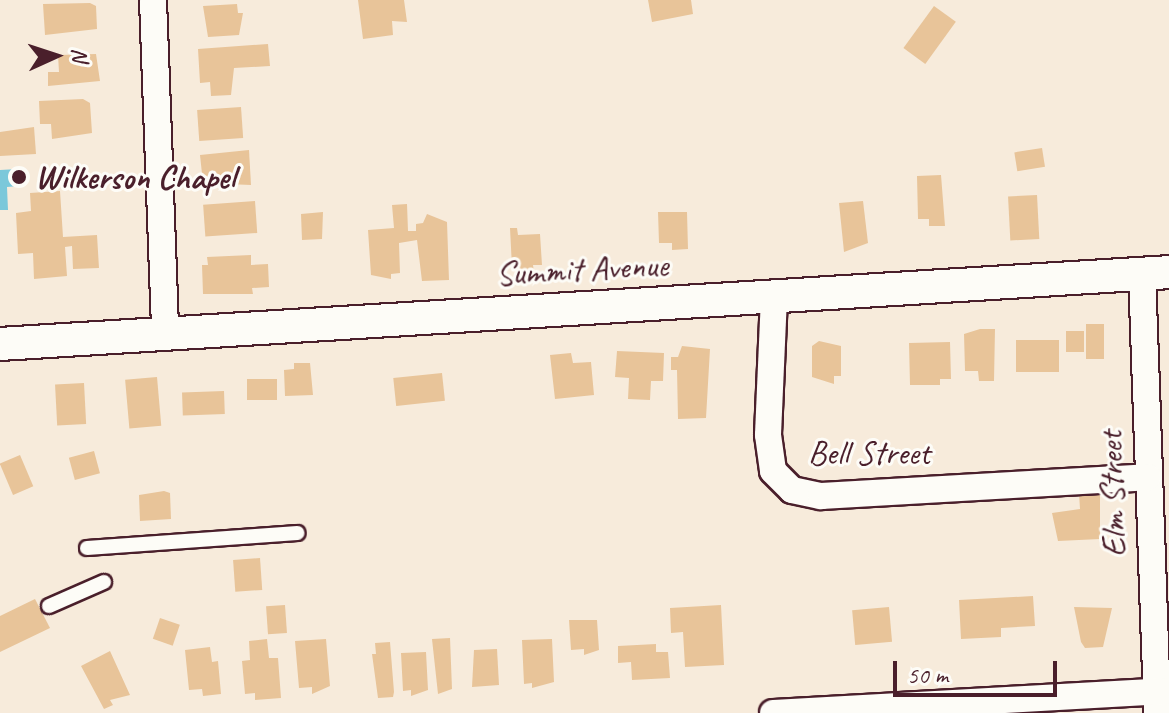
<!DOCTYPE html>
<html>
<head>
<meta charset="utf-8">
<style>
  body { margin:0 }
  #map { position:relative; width:1169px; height:713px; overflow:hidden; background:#f7ebdb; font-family:Caveat,sans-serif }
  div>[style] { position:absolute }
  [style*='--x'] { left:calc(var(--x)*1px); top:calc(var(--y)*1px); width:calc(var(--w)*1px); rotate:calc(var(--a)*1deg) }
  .water>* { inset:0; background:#7bc8da }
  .building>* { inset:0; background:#e8c499; transform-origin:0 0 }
  .roads { filter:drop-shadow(2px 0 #4a1f2b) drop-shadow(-2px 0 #4a1f2b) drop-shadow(0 2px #4a1f2b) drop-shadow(0 -2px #4a1f2b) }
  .service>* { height:14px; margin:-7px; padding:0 7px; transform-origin:7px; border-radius:7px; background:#fdfcf7 }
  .minor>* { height:26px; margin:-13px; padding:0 13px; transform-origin:13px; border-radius:13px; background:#fdfcf7 }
  .tertiary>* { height:32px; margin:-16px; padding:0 16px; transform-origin:16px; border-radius:16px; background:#fdfcf7 }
  .dots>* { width:22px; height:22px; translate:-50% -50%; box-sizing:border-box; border:4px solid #fdfcf7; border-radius:50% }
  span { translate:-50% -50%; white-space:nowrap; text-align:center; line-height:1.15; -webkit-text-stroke:6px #fdfcf7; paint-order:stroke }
  .poi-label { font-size:34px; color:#4a1f2b; font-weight:700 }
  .left { translate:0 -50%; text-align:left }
  .street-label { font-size:34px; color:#4a1f2b }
  .north { position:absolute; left:16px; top:16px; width:80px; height:80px; -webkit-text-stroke:6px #fdfcf7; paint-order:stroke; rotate:87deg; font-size:22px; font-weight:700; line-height:32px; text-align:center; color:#4a1f2b }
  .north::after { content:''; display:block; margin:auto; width:28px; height:36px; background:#4a1f2b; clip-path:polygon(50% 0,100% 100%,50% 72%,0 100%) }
  .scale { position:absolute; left:893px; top:661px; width:164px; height:36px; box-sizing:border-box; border:4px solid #4a1f2b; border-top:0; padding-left:10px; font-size:24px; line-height:28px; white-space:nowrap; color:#4a1f2b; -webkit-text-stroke:6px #fdfcf7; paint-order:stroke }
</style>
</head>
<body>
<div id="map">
  <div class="water">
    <i style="clip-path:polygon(18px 169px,19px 186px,7px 187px,8px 210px,0 210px,0 170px)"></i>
  </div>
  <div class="building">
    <i style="clip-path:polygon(358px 0,404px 0,407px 22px,392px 21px,393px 35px,363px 39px)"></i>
    <i style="clip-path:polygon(648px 0,691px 0,693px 14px,652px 22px)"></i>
    <i style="clip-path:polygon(90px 3px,96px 6px,97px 29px,45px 35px,43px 4px)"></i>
    <i style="clip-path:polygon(237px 4px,238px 13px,243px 13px,239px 35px,208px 37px,203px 6px)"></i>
    <i style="left:934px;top:6px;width:27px;height:52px;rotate:36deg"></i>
    <i style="clip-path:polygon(268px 44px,270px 66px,234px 68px,231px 95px,211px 96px,210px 82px,200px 83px,198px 49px)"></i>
    <i style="clip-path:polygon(96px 54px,100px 81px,48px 86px,48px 72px,59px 72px,58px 55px)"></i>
    <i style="clip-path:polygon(83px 99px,90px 103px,92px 133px,52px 139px,51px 124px,40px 124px,39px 101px)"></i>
    <i style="left:241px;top:107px;width:31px;height:44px;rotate:86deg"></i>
    <i style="clip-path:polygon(34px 127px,36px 154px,0 156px,0 132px)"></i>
    <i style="left:1042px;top:148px;width:19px;height:28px;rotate:81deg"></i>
    <i style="clip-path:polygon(249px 150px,251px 185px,203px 183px,200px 155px)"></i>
    <i style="clip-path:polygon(941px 175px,945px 226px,929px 226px,929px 219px,918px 219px,917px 176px)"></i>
    <i style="clip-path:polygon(60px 191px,63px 237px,97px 235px,99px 268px,73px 269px,72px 246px,65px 247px,67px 276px,34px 279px,33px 253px,18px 254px,16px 213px,31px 211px,30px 193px)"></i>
    <i style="left:1037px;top:195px;width:44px;height:29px;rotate:87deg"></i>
    <i style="left:255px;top:201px;width:32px;height:52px;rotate:86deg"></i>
    <i style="clip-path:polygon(863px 201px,868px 243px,844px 252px,839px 203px)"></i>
    <i style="clip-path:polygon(407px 204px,408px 231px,416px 231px,416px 224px,423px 223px,427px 214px,447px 222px,449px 280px,422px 281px,417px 240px,399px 243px,400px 273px,391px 274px,391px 279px,371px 275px,368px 230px,394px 228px,392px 205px)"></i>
    <i style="clip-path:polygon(323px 212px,322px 239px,302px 240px,301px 214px)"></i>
    <i style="clip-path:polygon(658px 212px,687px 212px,688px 249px,672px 250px,672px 243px,659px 243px)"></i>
    <i style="clip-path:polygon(510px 228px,517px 228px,518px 235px,540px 234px,542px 265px,533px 265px,534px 272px,512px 267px)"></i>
    <i style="clip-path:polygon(251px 255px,251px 265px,268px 264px,269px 287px,252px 288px,253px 294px,203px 294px,202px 265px,208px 265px,207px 257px)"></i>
    <i style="left:1086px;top:324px;width:18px;height:35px"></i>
    <i style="clip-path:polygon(980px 329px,995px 329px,994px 381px,979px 381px,978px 371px,965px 371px,964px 334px)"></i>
    <i style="left:1066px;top:331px;width:18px;height:21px"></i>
    <i style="left:1016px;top:340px;width:43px;height:32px"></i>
    <i style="clip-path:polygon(819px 341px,841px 346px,841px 376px,834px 376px,834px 384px,812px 377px,812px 346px)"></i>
    <i style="clip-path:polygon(950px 342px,951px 379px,940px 379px,940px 385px,910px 385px,909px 343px)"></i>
    <i style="clip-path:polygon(682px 346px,710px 349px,706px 418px,678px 419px,677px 370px,671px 370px,671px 357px,678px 357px)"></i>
    <i style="clip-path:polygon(617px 351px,664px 353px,663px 381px,651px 381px,650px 400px,628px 399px,629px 378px,615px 377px)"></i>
    <i style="clip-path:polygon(571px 353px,573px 363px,591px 362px,594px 395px,555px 399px,550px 355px)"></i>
    <i style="clip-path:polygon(294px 363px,310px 363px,313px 395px,285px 396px,284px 370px,294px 369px)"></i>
    <i style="left:442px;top:373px;width:28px;height:49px;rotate:84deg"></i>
    <i style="left:157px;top:377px;width:49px;height:32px;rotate:85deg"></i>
    <i style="left:277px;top:379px;width:21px;height:30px;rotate:90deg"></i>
    <i style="left:84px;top:383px;width:41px;height:29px;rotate:87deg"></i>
    <i style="left:224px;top:391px;width:23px;height:42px;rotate:88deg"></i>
    <i style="left:94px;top:451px;width:23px;height:26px;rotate:75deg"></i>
    <i style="left:20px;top:455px;width:34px;height:22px;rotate:67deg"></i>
    <i style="clip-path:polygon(164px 491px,170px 493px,171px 519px,140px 521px,139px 495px)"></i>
    <i style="clip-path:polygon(1100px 492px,1100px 539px,1058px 541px,1052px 513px,1080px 509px,1079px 493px)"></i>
    <i style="left:260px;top:558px;width:32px;height:27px;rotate:86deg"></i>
    <i style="clip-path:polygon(1033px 596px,1035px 626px,1001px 628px,1001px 637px,961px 639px,959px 600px)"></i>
    <i style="clip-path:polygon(35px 599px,50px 628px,0 652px,0 616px)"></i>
    <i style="left:285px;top:605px;width:28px;height:19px;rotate:86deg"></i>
    <i style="clip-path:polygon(721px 605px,724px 665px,685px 667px,683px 632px,671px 633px,670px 608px)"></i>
    <i style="left:889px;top:607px;width:35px;height:37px;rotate:85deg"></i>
    <i style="clip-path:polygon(1074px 607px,1112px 608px,1103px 647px,1085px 648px,1081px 642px)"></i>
    <i style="left:160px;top:618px;width:21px;height:22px;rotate:19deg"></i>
    <i style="clip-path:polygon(569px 620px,597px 620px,599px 650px,584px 655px,584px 649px,571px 650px)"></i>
    <i style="clip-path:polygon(450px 638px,452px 689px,438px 694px,432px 639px)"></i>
    <i style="clip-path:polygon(267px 639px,269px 658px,278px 658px,281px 698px,255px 700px,255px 693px,245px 694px,242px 661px,250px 660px,249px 641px)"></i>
    <i style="clip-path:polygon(326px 639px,330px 686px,312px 694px,312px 687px,299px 688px,295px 641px)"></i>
    <i style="clip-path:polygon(552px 639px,554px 682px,532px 688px,532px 683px,524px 684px,522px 640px)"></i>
    <i style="clip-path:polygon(390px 642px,394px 692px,393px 697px,378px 698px,372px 654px,376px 654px,375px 643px)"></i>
    <i style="clip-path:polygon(656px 644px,656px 652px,668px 652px,670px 678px,632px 680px,631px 662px,618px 663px,618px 646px)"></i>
    <i style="clip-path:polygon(210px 647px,212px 662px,218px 661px,221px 694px,203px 696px,202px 689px,189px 690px,185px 650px)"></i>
    <i style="clip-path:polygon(497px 649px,499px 685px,472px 687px,474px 650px)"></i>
    <i style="clip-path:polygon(110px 651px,130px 695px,110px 700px,113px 705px,104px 709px,81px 666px)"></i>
    <i style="clip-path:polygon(426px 652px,428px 690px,411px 696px,411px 690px,403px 691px,401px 653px)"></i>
  </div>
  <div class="roads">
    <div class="service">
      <i style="--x:87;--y:548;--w:211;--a:-4.1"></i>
      <i style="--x:49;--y:606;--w:60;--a:-23.6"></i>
    </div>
    <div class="minor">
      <i style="--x:153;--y:0;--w:335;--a:87.9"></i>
      <i style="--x:1142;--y:273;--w:440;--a:88"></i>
      <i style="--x:774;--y:297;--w:138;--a:92.5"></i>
      <i style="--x:768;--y:435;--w:36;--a:82"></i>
      <i style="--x:773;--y:471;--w:27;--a:45"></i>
      <i style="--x:792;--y:490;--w:30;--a:12"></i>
      <i style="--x:821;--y:496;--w:327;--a:-3.3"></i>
      <i style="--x:773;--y:713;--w:397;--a:-3.2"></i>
    </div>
    <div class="tertiary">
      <i style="--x:0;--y:344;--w:1171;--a:-3.52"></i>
    </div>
  </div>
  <div class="dots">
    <i style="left:19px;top:177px;background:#4a1f2b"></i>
  </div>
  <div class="poi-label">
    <span class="left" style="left:35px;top:177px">Wilkerson Chapel</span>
  </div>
  <div class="street-label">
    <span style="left:582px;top:269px;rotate:-3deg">Summit Avenue</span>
    <span style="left:869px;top:453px">Bell Street</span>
    <span style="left:1112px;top:494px;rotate:-92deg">Elm Street</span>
  </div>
  <div class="north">N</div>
  <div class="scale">50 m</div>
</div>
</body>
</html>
